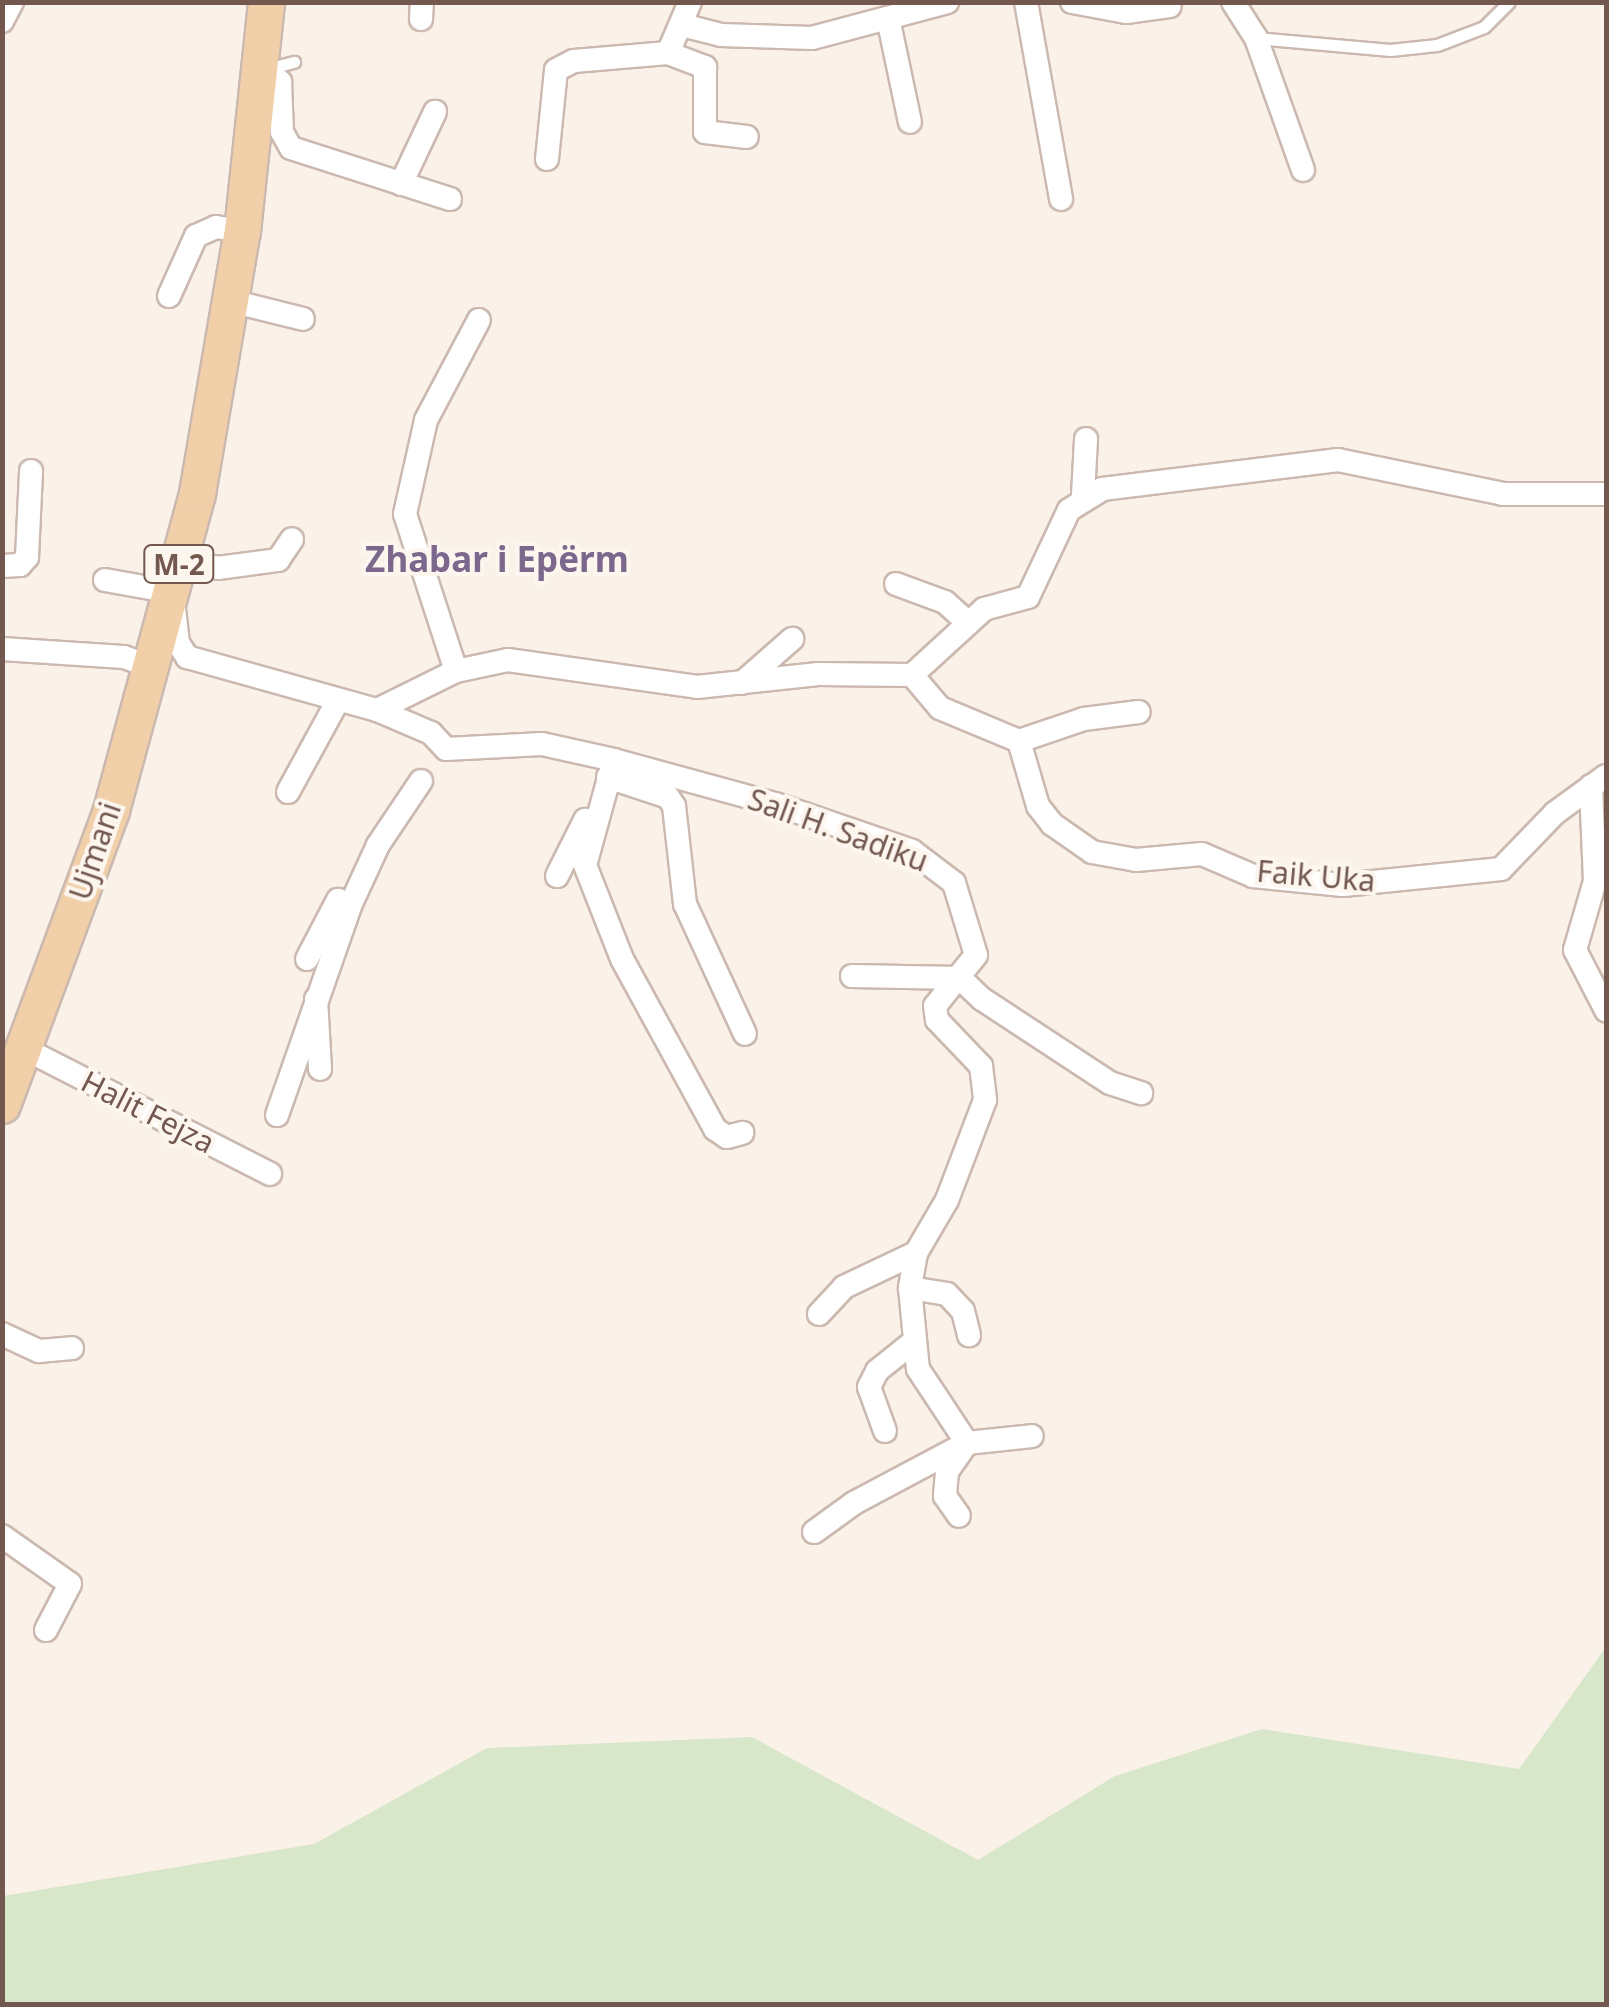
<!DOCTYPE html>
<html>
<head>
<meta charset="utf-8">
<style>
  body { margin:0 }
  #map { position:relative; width:1609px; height:2007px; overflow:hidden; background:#faf2e9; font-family:"Noto Sans",sans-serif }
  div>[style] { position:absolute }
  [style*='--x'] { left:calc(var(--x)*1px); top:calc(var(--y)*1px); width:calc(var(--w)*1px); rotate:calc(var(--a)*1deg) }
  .green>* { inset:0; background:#d8e6c9 }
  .roads { filter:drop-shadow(2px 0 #cbb9b0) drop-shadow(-2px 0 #cbb9b0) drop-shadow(0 2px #cbb9b0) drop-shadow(0 -2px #cbb9b0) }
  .service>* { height:11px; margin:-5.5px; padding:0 5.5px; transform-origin:5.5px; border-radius:5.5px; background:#fff }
  .minor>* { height:22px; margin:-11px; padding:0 11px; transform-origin:11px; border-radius:11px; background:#fff }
  .primary>* { height:35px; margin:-17.5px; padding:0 17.5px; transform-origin:17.5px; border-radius:17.5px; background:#f1cfa9 }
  span { translate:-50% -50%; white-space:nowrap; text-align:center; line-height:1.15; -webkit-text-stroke:8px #fdf6ef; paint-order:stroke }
  .shield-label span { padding:2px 8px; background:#fdf6ef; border:2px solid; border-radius:8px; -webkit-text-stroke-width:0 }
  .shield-label { font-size:28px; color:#72584f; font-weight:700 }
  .street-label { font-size:30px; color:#72584f }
  .quarter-label { font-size:35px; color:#7c678d; font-weight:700 }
  .frame { position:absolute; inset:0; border:5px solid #72584f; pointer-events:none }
</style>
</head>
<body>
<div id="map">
  <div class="green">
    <i style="clip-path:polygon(1606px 1647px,1606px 2004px,3px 2004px,3px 1896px,314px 1844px,487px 1748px,752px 1737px,978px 1860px,1115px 1776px,1262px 1729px,1519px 1769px)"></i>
  </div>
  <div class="roads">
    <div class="service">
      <i style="--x:1256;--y:38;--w:135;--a:5.1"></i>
      <i style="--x:1390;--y:50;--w:47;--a:-6.1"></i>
      <i style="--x:1437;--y:45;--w:50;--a:-21"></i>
      <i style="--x:1484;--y:27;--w:35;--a:-45"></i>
      <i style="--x:271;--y:68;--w:24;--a:-15"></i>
    </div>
    <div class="minor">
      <i style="--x:1026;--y:2;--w:200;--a:79.9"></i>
      <i style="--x:1072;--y:2;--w:55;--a:10.5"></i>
      <i style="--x:1126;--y:12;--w:44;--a:-7.8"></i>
      <i style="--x:1233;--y:2;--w:43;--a:57.4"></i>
      <i style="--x:1256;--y:38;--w:140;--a:70.4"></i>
      <i style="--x:888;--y:18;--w:106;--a:78.1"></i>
      <i style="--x:421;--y:19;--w:17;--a:-87"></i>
      <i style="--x:2;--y:21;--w:21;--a:-62"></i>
      <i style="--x:682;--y:25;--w:40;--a:14.4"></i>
      <i style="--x:721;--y:35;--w:91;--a:1.9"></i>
      <i style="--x:812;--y:38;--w:140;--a:-14.9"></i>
      <i style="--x:668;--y:53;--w:40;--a:21"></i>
      <i style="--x:705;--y:67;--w:65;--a:90"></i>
      <i style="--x:705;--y:132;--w:42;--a:6.8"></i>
      <i style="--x:263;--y:67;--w:23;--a:41"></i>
      <i style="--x:280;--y:82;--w:50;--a:87.7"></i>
      <i style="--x:282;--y:132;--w:18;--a:61"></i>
      <i style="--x:291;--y:148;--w:167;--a:17.8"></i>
      <i style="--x:547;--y:159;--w:89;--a:-84.2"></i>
      <i style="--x:556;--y:70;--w:20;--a:-27"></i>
      <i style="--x:574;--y:61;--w:94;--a:-4.9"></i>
      <i style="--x:668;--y:53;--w:56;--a:-66.7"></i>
      <i style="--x:401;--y:184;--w:80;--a:-64.7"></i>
      <i style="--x:169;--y:296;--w:66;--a:-65.8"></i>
      <i style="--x:196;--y:236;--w:22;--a:-24"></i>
      <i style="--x:216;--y:227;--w:26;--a:9"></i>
      <i style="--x:231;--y:301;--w:74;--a:14"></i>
      <i style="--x:1083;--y:495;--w:56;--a:-86.9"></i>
      <i style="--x:180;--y:561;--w:39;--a:10"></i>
      <i style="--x:218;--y:568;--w:61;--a:-7.6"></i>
      <i style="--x:278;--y:560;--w:25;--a:-56"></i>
      <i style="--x:2;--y:566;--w:18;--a:-3"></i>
      <i style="--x:20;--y:565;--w:11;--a:-49"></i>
      <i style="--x:27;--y:557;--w:86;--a:-87.3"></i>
      <i style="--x:105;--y:580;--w:68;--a:10.2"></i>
      <i style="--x:172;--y:592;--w:51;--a:83.3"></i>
      <i style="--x:178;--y:643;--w:17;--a:57"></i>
      <i style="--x:187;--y:657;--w:197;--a:15.6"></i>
      <i style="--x:377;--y:710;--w:59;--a:23.1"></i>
      <i style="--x:431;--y:733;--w:22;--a:47"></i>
      <i style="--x:896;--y:584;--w:52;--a:20.2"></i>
      <i style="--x:945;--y:602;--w:28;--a:42"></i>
      <i style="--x:2;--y:649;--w:122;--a:3.8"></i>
      <i style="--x:124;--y:657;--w:29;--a:20"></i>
      <i style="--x:456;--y:671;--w:165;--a:-108"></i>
      <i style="--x:405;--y:514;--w:96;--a:-77.4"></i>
      <i style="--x:426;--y:420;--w:113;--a:-62.1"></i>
      <i style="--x:912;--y:675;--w:43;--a:49.7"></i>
      <i style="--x:940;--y:708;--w:86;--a:22.7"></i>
      <i style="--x:1019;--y:741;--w:69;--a:-18.7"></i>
      <i style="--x:1084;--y:719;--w:55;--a:-7.3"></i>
      <i style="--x:742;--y:683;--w:67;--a:-41.3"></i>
      <i style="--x:377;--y:710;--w:88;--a:-26.3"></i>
      <i style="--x:456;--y:671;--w:53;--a:-11.9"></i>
      <i style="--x:508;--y:660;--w:191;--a:8.1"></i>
      <i style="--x:697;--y:687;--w:122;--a:-6.1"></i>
      <i style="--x:818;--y:674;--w:94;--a:0.6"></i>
      <i style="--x:912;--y:675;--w:98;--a:-42.5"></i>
      <i style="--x:984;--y:609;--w:46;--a:-15.3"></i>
      <i style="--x:1028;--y:597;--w:96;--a:-64.8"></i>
      <i style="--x:1069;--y:510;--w:39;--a:-32"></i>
      <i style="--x:1102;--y:489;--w:238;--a:-7"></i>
      <i style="--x:1338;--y:460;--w:168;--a:11.6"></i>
      <i style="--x:1503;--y:494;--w:103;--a:0"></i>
      <i style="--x:1019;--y:741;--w:68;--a:73.7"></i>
      <i style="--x:1038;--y:806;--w:23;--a:52"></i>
      <i style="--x:1052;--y:824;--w:49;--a:35"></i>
      <i style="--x:1092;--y:852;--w:45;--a:10.3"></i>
      <i style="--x:1136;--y:860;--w:66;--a:-5.2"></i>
      <i style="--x:1202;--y:854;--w:56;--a:23.3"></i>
      <i style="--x:1253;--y:876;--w:90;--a:5.7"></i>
      <i style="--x:1343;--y:885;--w:159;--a:-5.8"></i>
      <i style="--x:1501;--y:869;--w:78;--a:-46"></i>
      <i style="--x:1555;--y:813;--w:63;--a:-36"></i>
      <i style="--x:446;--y:749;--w:96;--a:-3"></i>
      <i style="--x:542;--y:744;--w:74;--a:12.5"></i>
      <i style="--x:614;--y:760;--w:167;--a:15.3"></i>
      <i style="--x:775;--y:804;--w:145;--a:18.9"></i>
      <i style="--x:912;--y:851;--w:53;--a:37.3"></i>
      <i style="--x:954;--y:883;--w:75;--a:73"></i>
      <i style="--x:976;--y:955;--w:65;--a:128.8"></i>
      <i style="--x:935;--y:1006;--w:14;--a:82"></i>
      <i style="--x:937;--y:1020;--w:64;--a:46.3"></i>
      <i style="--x:981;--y:1066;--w:34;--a:83"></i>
      <i style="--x:985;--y:1100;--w:107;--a:110.8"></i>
      <i style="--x:947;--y:1200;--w:61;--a:120.3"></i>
      <i style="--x:916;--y:1253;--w:36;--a:100"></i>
      <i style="--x:910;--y:1288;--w:81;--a:84.4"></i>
      <i style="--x:918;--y:1369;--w:89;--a:56.5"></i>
      <i style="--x:967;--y:1443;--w:35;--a:125"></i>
      <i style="--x:947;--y:1472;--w:24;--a:95"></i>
      <i style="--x:945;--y:1496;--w:24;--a:55"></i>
      <i style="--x:614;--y:760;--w:109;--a:105.4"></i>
      <i style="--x:585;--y:865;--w:101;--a:68.5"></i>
      <i style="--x:622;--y:959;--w:194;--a:61.3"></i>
      <i style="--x:715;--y:1129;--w:14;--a:34"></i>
      <i style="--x:727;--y:1137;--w:16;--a:-15"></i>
      <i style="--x:608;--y:777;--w:63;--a:18.4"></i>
      <i style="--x:668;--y:797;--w:11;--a:56"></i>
      <i style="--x:674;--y:806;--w:99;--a:83.6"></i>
      <i style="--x:685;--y:904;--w:143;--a:65.2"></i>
      <i style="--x:1591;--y:786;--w:95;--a:87.6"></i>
      <i style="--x:1595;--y:881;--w:72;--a:106.2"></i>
      <i style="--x:1575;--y:950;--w:68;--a:62.7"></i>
      <i style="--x:288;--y:792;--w:102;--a:-61.4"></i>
      <i style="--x:557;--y:876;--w:63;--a:-63.4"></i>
      <i style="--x:307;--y:959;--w:67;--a:-62.3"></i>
      <i style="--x:852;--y:976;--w:108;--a:1.1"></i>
      <i style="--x:960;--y:978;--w:30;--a:44"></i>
      <i style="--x:982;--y:999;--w:153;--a:33.3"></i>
      <i style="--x:1110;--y:1083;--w:33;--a:18"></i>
      <i style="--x:316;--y:999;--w:70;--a:86.7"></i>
      <i style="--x:25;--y:1049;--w:275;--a:27"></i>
      <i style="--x:277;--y:1115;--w:221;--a:-70.7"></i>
      <i style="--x:350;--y:906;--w:67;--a:-65.3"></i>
      <i style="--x:378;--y:845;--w:77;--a:-56.1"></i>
      <i style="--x:910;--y:1288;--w:37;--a:9"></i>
      <i style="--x:947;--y:1294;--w:23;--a:47"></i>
      <i style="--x:963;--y:1311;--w:25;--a:76"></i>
      <i style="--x:819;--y:1314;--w:37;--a:-47"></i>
      <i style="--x:844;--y:1287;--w:80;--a:-25.3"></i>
      <i style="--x:2;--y:1334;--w:41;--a:24.7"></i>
      <i style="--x:39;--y:1351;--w:33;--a:-5"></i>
      <i style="--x:885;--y:1431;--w:47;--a:-110"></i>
      <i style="--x:869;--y:1387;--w:18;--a:-63"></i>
      <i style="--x:877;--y:1371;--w:45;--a:-38.7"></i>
      <i style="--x:814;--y:1532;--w:49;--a:-35.9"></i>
      <i style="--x:854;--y:1503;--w:128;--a:-28"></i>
      <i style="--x:967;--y:1443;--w:65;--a:-6.1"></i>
      <i style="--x:2;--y:1536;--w:83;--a:35.2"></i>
      <i style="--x:70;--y:1584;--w:52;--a:117.6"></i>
    </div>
    <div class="primary">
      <i style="--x:2;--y:1105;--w:314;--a:-69.7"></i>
      <i style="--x:111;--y:810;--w:328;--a:-74.8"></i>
      <i style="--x:197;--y:493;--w:266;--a:-80.3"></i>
      <i style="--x:242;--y:231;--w:230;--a:-84"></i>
    </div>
  </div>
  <div class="shield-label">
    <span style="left:179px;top:564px">M-2</span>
  </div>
  <div class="street-label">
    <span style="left:838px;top:830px;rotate:20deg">Sali H. Sadiku</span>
    <span style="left:95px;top:851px;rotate:-71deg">Ujmani</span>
    <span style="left:1316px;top:876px;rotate:5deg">Faik Uka</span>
    <span style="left:148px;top:1112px;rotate:27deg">Halit Fejza</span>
  </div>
  <div class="quarter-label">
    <span style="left:497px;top:559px">Zhabar i Epërm</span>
  </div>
  <div class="frame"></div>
</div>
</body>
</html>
